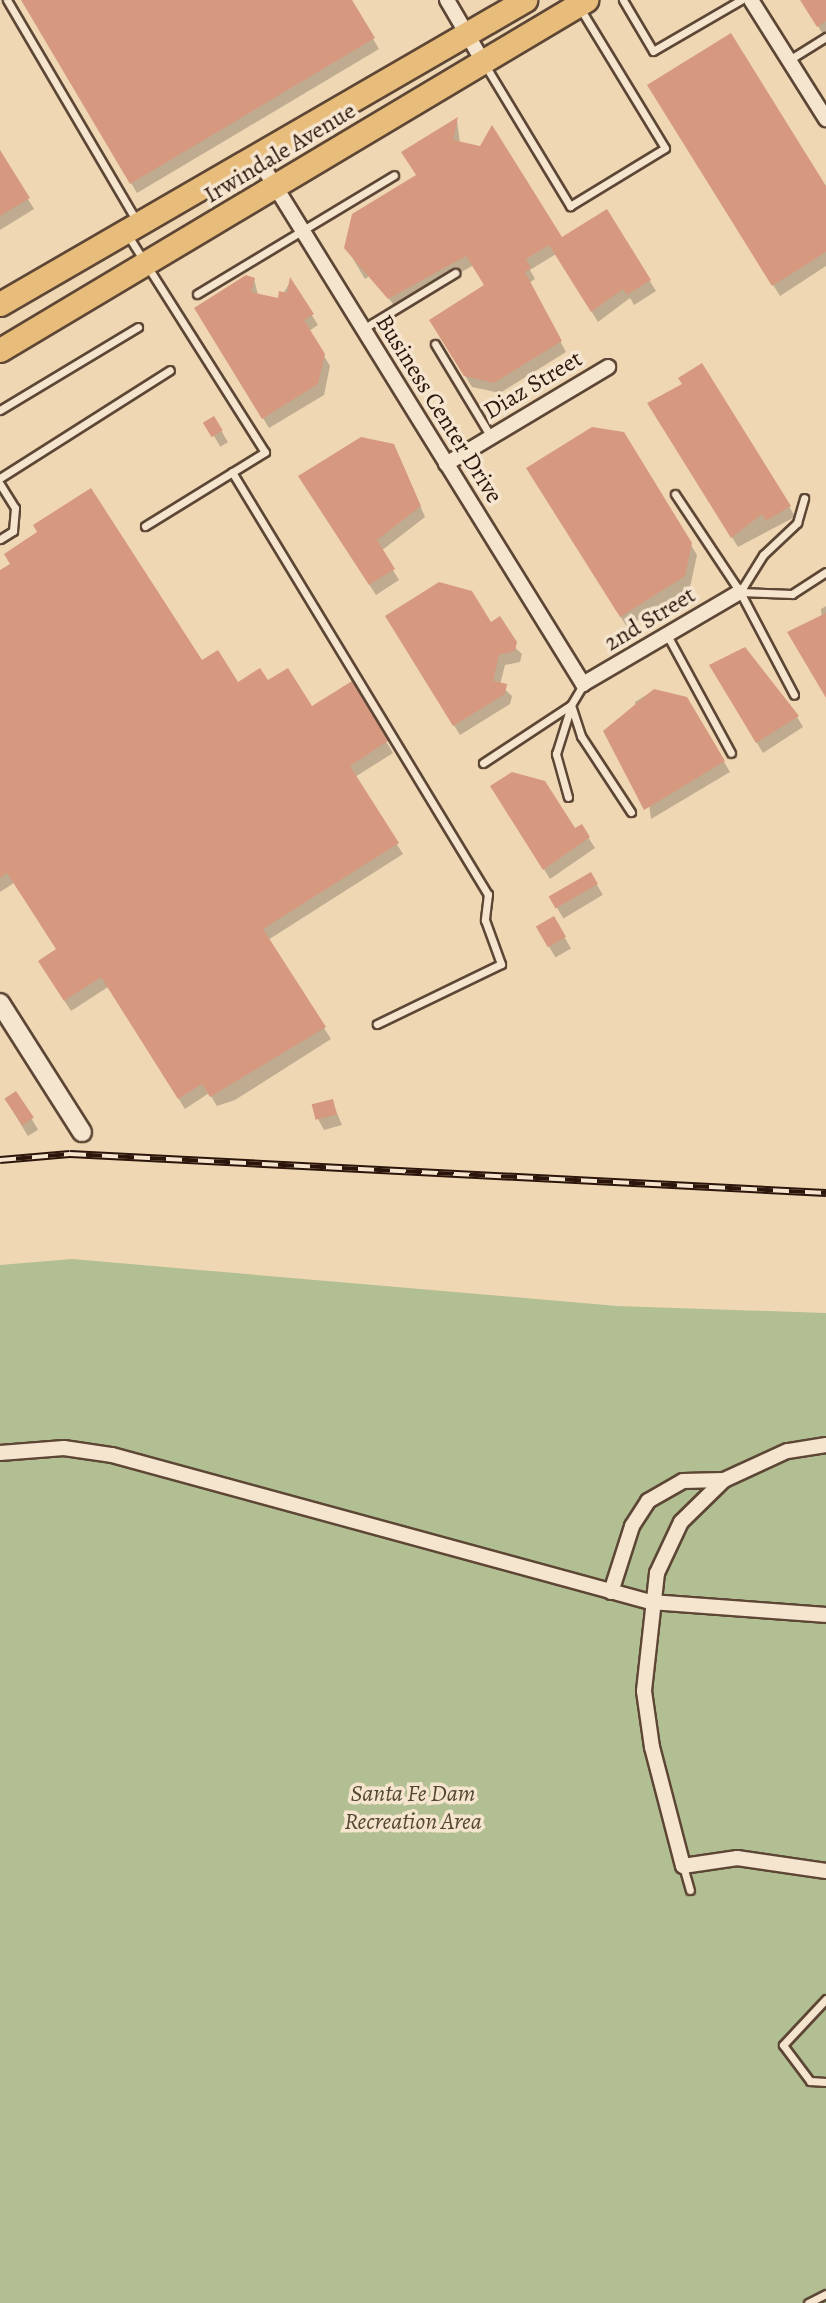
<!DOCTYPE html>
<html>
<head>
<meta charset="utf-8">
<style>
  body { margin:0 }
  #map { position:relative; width:826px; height:2303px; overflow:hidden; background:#efd7b4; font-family:Alegreya,serif }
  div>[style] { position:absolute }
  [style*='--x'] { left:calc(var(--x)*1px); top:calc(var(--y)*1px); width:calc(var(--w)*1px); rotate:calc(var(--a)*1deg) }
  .green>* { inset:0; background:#b2bf92 }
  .shadow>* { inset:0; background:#0003; transform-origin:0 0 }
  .building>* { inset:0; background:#d6997f; transform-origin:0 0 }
  .roads { filter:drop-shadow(2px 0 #5d4635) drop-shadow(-2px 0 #5d4635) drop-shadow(0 2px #5d4635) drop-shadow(0 -2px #5d4635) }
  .service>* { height:7px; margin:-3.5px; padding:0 3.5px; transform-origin:3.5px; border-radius:3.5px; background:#f5e5ce }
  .minor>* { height:14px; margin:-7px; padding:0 7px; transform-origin:7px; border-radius:7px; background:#f5e5ce }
  .tertiary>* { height:18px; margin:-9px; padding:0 9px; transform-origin:9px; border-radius:9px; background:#f5e5ce }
  .primary>* { height:23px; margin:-11.5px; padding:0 11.5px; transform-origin:11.5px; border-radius:11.5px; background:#e8bc7a }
  .rail>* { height:8px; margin-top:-4px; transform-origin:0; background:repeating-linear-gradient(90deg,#f5e5ce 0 16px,#2c150b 0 32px); box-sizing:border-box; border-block:2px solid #2c150b }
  span { translate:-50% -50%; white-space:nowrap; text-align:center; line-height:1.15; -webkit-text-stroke:7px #f5e5ce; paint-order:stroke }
  .street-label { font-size:24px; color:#2c150b }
  .park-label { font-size:24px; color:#544834; font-style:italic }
</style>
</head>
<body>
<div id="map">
  <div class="green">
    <i style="clip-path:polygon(72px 1259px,617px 1306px,826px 1313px,826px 2303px,0 2303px,0 1265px)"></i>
  </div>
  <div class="shadow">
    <i style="clip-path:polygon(22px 0,350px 0,379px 49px,137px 193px)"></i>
    <i style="clip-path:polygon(802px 0,826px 0,826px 35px,824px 36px)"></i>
    <i style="clip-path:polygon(656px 96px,826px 189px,826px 266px,780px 296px)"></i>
    <i style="clip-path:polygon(457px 120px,460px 143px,561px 239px,606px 211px,656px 291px,634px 305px,630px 298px,598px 322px,556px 254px,530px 270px,535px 279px,529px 283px,566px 352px,500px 393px,472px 387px,431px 320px,486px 286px,474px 265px,396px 308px,371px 275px,365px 279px,346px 247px,418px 176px)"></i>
    <i style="clip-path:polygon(0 154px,34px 209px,0 230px)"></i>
    <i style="clip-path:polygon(254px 279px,258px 295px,279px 300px,291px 281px,318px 325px,309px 331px,330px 366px,324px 395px,269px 428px,196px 308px)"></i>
    <i style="clip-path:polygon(655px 414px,789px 506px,795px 517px,738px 547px)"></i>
    <i style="left:214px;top:418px;width:28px;height:9px;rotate:60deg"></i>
    <i style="clip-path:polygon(623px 433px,697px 555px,690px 587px,627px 627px,528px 468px)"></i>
    <i style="clip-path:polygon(399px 457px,425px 517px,381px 551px,399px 580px,376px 595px,306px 487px)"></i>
    <i style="clip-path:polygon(0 573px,238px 684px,268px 682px,312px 709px,351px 683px,393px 753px,355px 777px,403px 854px,268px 940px,331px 1039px,235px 1100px,217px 1106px,209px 1093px,185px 1109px,108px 987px,71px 1011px,46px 972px,58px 950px,14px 883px,0 892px)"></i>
    <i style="clip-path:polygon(826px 606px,826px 695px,821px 609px)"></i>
    <i style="clip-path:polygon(490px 624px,522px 654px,520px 662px,505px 665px,500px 685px,512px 696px,510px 704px,460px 735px,393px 627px)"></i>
    <i style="clip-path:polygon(711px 666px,790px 705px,803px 727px,763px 753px)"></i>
    <i style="clip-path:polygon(654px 690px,686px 698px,730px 772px,651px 819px,635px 702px)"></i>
    <i style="clip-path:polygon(493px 786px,574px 831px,581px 826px,595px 848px,550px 879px)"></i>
    <i style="left:591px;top:875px;width:23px;height:46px;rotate:59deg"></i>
    <i style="left:554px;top:919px;width:34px;height:18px;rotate:60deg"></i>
    <i style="left:16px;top:1093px;width:43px;height:12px;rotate:59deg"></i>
    <i style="clip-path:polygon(332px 1101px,342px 1125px,324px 1130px,318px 1119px)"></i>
  </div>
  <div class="building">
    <i style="clip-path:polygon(21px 0,352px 0,375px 38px,130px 184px)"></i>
    <i style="clip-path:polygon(800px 0,826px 0,826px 21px,817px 27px)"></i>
    <i style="clip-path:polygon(731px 33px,826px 186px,826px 252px,772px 286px,647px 85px)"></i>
    <i style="clip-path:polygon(458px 117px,453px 140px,480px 146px,492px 125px,562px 237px,607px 209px,651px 280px,627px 295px,623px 289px,591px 312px,549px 245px,526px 259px,531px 268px,525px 272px,562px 341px,494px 383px,464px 376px,429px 320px,484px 285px,466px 256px,388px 299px,344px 248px,352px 214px,416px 175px,401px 152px)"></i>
    <i style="clip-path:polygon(0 150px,30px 198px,0 216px)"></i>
    <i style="clip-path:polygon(246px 275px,255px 278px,251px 292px,278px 298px,279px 291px,287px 293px,290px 277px,314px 314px,304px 320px,325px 354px,318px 384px,262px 419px,194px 308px)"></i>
    <i style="clip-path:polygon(702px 363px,791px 506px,766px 521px,762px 514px,731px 538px,647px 403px,682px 384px,678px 378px)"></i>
    <i style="left:214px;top:416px;width:17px;height:13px;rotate:59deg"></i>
    <i style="clip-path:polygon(592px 427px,624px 432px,692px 543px,685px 576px,620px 617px,526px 468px)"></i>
    <i style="clip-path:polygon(361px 437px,394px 444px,421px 506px,377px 540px,395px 569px,369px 585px,298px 476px)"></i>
    <i style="clip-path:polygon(91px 488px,202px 660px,218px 650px,238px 682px,260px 668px,268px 680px,288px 668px,312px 706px,352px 681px,388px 741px,350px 766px,399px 843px,263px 929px,326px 1027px,210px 1097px,202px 1084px,178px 1099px,101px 977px,64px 1001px,38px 961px,56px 949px,7px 873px,0 878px,0 570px,10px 564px,4px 554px,37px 532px,33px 525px)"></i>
    <i style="clip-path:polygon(439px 582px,472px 591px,491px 622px,500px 616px,517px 642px,515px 651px,499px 655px,493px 681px,507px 684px,505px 694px,453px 726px,385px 616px)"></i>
    <i style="clip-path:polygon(826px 613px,826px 698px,787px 632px)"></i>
    <i style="clip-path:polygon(745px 647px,799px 716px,756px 743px,709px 665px)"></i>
    <i style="clip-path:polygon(654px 689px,687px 697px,725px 761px,644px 810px,603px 731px)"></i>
    <i style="clip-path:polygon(512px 772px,545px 781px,575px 828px,582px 824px,590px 837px,543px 870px,490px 786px)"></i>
    <i style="left:591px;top:872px;width:14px;height:49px;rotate:60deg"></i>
    <i style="left:554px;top:916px;width:24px;height:21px;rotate:60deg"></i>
    <i style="left:16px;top:1091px;width:32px;height:14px;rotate:56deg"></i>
    <i style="left:333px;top:1099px;width:16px;height:22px;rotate:76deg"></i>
  </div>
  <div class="roads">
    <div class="service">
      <i style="--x:7;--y:0;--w:255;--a:59.6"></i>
      <i style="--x:623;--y:0;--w:59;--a:59.5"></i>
      <i style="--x:653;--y:51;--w:102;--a:-30.1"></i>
      <i style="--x:789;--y:60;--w:44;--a:-31.9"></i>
      <i style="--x:485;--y:65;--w:165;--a:58.9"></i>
      <i style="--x:570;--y:206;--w:111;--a:-31.4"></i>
      <i style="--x:665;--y:148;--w:164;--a:-121.3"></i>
      <i style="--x:127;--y:234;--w:258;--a:57.7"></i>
      <i style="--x:265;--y:452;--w:141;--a:148.3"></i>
      <i style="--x:197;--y:294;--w:230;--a:-31.1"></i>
      <i style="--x:363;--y:329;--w:108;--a:-31.3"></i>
      <i style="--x:435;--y:344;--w:109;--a:58.9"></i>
      <i style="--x:0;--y:410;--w:161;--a:-31"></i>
      <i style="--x:232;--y:472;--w:494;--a:58.8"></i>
      <i style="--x:488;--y:894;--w:26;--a:97"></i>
      <i style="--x:485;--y:920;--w:47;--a:70"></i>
      <i style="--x:501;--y:964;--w:138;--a:154.2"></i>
      <i style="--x:0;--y:478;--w:201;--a:-32.4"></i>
      <i style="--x:0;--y:484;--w:28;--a:58"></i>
      <i style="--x:15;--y:508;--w:23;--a:95"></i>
      <i style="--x:13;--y:531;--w:15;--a:148"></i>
      <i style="--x:675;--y:494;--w:118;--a:56.4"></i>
      <i style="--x:740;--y:592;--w:116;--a:62.3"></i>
      <i style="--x:740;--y:592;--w:44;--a:-58.1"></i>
      <i style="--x:763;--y:555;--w:47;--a:-43.3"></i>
      <i style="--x:797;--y:523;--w:26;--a:-74"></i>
      <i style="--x:740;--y:592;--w:52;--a:2.2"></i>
      <i style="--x:792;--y:594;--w:40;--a:-32.9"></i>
      <i style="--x:667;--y:635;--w:134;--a:61.5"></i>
      <i style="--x:571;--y:705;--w:33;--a:72"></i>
      <i style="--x:581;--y:736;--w:91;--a:56.7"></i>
      <i style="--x:483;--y:763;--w:105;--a:-33.4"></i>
      <i style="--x:571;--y:705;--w:23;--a:-59"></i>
      <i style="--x:568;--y:797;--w:45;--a:-105.6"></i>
      <i style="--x:556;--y:754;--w:50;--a:-72.6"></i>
      <i style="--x:683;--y:1866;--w:25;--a:74"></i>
      <i style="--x:826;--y:1999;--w:63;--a:133.1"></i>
      <i style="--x:783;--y:2045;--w:45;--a:53.1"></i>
      <i style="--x:810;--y:2081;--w:16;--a:4"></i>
      <i style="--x:808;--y:2303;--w:20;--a:-27"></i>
    </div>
    <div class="minor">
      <i style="--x:447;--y:0;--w:69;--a:59.7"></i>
      <i style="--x:751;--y:0;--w:141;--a:57.8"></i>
      <i style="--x:257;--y:157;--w:620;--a:58.26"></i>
      <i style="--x:583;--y:684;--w:182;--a:-30.4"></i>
      <i style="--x:446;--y:464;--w:189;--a:-30.9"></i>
      <i style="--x:826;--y:1445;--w:39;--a:171"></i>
      <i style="--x:787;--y:1451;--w:69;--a:155.3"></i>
      <i style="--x:724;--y:1480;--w:60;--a:135.7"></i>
      <i style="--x:681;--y:1522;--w:56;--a:115.2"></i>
      <i style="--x:657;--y:1573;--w:119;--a:96.3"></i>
      <i style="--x:644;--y:1691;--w:57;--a:81.9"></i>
      <i style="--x:652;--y:1747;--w:123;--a:75.4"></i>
      <i style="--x:683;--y:1866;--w:55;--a:-8.4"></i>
      <i style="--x:737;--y:1858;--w:90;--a:8.3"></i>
      <i style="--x:0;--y:1453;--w:64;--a:-4.5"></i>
      <i style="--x:64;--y:1448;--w:49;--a:8.3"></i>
      <i style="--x:112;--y:1455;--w:559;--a:15.26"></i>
      <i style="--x:651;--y:1602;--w:175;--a:4.2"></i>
      <i style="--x:611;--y:1592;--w:69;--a:-72.3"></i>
      <i style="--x:632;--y:1526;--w:30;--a:-57"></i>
      <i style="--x:648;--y:1501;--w:40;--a:-29.7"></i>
      <i style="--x:683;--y:1481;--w:41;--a:-1.4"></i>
    </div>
    <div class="tertiary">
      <i style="--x:0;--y:1003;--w:153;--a:57.6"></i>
    </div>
    <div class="primary">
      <i style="--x:0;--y:304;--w:607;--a:-30.07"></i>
      <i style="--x:0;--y:350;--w:683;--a:-30.85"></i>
    </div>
  </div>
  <div class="rail">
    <i style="--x:0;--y:1160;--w:70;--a:-4.9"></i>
    <i style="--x:70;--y:1154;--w:757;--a:2.95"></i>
  </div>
  <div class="street-label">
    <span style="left:280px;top:153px;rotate:-31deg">Irwindale Avenue</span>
    <span style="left:533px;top:385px;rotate:-31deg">Diaz Street</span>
    <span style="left:439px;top:409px;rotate:58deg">Business Center Drive</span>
    <span style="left:650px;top:619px;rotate:-31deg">2nd Street</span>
  </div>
  <div class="park-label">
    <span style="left:413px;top:1808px">Santa Fe Dam<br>Recreation Area</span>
  </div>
</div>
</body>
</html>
